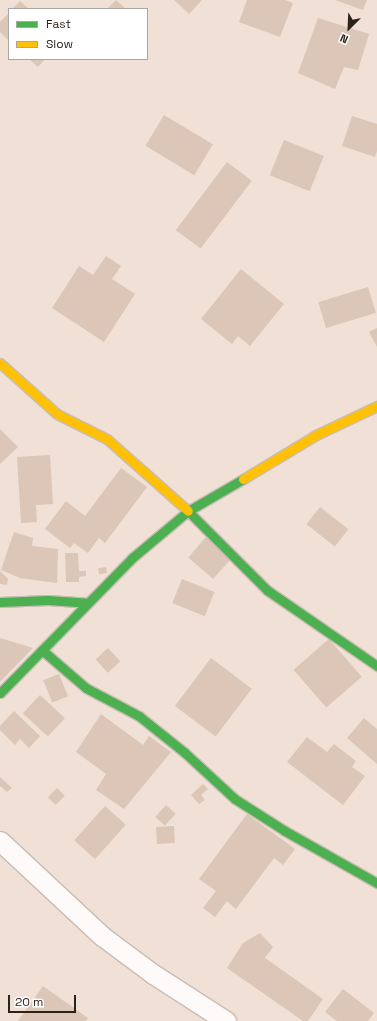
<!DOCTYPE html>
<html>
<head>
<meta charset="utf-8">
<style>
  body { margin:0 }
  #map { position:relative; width:377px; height:1021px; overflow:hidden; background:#f0e0d6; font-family:"Space Grotesk",sans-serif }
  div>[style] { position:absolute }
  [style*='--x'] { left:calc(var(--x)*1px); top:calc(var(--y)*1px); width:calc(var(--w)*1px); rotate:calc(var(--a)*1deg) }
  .building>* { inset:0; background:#dbc6b7; transform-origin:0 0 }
  .roads { filter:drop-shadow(1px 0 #c8bdb4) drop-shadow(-1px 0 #c8bdb4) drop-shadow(0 1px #c8bdb4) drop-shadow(0 -1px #c8bdb4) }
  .street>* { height:19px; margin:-9.5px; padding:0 9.5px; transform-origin:9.5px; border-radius:9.5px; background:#fdfaf9 }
  .fast>* { height:9px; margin:-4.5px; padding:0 4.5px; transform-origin:4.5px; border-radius:4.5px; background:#4caf50 }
  .slow>* { height:9px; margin:-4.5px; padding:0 4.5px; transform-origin:4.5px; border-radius:4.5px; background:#ffc107 }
  span { translate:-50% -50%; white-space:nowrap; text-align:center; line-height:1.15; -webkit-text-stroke:3px #fff; paint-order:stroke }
  .legend { position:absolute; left:8px; top:8px; width:140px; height:52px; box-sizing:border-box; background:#fff; border:1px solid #aaa7a3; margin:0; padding:5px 7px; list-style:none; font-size:12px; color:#2b221a }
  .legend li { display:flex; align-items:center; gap:8px; height:20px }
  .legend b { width:20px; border:1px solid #aaa7a3 }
  .north { position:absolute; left:329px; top:8px; width:40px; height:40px; -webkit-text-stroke:3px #fff; paint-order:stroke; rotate:204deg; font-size:11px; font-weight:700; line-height:16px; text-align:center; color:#2b221a }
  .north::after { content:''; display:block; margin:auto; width:14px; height:18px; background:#2b221a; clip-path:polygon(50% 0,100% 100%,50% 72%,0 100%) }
  .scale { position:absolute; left:8px; top:995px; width:68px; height:18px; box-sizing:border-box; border:2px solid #2b221a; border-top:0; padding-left:5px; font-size:12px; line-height:14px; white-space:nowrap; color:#2b221a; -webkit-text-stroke:3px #fff; paint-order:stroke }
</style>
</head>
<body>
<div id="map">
  <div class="building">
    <i style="clip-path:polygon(116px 0,126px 9px,107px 9px)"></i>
    <i style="clip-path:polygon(174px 0,202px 0,189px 14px)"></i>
    <i style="clip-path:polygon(247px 0,285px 0,293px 3px,280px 37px,239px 22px)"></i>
    <i style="clip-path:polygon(335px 0,367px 0,363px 10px)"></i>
    <i style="clip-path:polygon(20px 1px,29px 9px,12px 9px)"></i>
    <i style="clip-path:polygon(9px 13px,9px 41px,0 32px,0 22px)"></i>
    <i style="clip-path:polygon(318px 18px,369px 34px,358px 70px,344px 67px,335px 89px,298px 73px)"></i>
    <i style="clip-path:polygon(29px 59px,45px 59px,38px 67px)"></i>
    <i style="left:164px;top:115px;width:57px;height:36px;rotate:31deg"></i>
    <i style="clip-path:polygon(352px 116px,377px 124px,377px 151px,375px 157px,342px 146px)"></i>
    <i style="left:284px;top:140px;width:43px;height:38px;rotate:22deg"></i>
    <i style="left:227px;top:162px;width:31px;height:85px;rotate:37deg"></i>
    <i style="clip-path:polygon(106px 256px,121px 266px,112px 279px,135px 294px,104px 342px,52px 308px,79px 266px,93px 275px)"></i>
    <i style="clip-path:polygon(241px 269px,284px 304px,250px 346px,238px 336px,232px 344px,201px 319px)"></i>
    <i style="left:368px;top:287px;width:27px;height:52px;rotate:73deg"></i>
    <i style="clip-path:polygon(377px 328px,377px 347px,369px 332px)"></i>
    <i style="clip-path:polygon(0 429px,18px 447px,0 464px)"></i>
    <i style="clip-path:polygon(50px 455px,53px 504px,36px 505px,37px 522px,21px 523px,17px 457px)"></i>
    <i style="clip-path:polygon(121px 468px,147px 487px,105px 543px,99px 538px,88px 553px,74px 543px,70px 548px,45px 529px,66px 501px,85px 516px)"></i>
    <i style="left:320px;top:507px;width:36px;height:22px;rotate:38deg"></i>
    <i style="clip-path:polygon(14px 532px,33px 538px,32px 546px,58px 549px,57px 583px,20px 578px,1px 570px)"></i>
    <i style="left:206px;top:537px;width:33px;height:27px;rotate:41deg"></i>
    <i style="clip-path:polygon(65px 553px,78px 553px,79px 571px,86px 571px,86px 576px,79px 577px,79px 582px,66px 582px)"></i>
    <i style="left:106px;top:567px;width:6px;height:8px;rotate:81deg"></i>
    <i style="clip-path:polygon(0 571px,8px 579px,7px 585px,0 584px)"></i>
    <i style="left:182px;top:579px;width:35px;height:26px;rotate:22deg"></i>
    <i style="clip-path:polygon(0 638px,33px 648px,0 682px)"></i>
    <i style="left:329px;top:639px;width:50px;height:47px;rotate:49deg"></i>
    <i style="left:108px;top:648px;width:18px;height:17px;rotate:47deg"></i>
    <i style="left:211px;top:658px;width:51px;height:60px;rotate:37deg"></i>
    <i style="left:59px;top:674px;width:24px;height:17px;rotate:68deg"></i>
    <i style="left:40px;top:695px;width:34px;height:25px;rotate:43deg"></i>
    <i style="clip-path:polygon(14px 711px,40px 736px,29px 748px,20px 739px,15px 745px,0 730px,0 726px)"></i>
    <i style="clip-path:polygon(101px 714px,143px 745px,149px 736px,171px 752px,124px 809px,96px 790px,106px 774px,76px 752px)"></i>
    <i style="clip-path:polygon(364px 718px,377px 729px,377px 764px,347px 738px)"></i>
    <i style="clip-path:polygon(307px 737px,327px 752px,334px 744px,356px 761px,352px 767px,365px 776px,343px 805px,287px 762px)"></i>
    <i style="clip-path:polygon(0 777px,12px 788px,7px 792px,0 786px)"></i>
    <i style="clip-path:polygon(203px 784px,208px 789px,201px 795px,205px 800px,199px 804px,191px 795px)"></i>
    <i style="left:57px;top:788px;width:11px;height:13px;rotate:45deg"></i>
    <i style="left:166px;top:805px;width:13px;height:16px;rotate:42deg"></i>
    <i style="left:105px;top:806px;width:28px;height:46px;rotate:42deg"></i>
    <i style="clip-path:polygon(247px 814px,295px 849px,283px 865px,274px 858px,236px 909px,227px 901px,215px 917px,203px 908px,216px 891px,199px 879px)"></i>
    <i style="left:174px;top:826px;width:17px;height:18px;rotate:87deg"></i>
    <i style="clip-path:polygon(260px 933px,273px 947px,265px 958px,323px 999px,308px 1021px,303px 1021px,227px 968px,243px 943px)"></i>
    <i style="clip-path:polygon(43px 986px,88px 1018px,86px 1021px,18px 1021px)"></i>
    <i style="clip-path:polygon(343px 989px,374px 1013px,368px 1021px,337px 1021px,325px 1012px)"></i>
  </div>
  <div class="roads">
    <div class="street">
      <i style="--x:0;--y:841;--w:139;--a:43"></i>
      <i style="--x:102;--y:936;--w:64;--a:36.7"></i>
      <i style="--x:153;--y:974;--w:87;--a:32.8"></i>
    </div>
    <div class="fast">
      <i style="--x:188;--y:511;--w:112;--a:45"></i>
      <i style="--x:267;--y:590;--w:134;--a:34.6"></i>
      <i style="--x:0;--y:602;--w:48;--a:-2.4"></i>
      <i style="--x:48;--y:600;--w:39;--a:4"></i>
      <i style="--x:42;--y:650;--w:58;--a:40.8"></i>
      <i style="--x:86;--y:688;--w:60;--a:27.8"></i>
      <i style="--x:139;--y:716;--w:58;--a:38.7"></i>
      <i style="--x:184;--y:752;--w:69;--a:42.7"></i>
      <i style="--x:235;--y:799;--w:59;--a:32.6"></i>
      <i style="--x:285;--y:831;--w:106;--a:29.5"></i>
      <i style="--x:0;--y:693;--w:189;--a:-45.6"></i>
      <i style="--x:132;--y:558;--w:73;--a:-40"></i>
      <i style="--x:188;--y:511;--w:64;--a:-30.2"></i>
    </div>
    <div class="slow">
      <i style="--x:0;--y:363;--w:76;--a:41.8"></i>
      <i style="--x:57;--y:414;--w:56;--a:26.6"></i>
      <i style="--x:107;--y:439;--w:108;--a:41.6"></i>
      <i style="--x:243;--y:479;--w:85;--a:-31.1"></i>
      <i style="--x:316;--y:435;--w:68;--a:-25.4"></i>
    </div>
  </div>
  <ul class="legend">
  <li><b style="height:5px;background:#4caf50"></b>Fast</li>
  <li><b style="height:5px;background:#ffc107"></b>Slow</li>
  </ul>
  <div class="north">N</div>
  <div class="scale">20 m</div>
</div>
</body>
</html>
